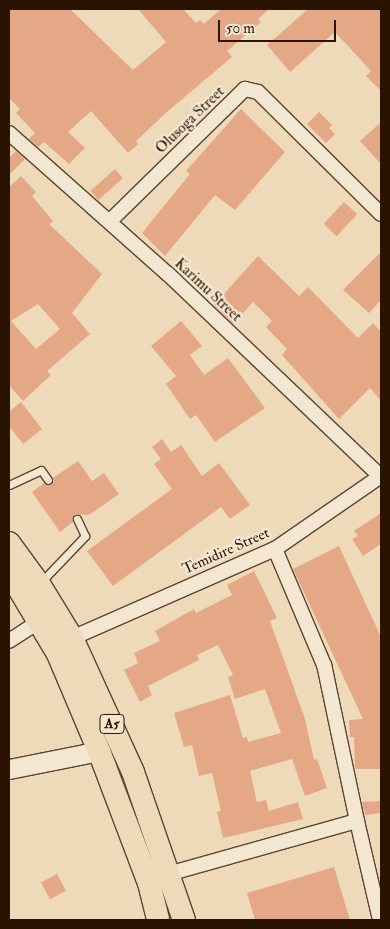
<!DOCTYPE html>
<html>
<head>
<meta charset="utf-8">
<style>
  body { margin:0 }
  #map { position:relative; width:390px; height:929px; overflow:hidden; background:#eedab8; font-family:"IM FELL Double Pica",serif }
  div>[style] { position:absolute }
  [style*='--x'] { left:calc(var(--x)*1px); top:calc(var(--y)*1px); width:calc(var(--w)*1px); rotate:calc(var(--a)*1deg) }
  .building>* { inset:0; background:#e4a886; transform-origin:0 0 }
  .roads { filter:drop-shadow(1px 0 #5b452e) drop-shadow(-1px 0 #5b452e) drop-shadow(0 1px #5b452e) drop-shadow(0 -1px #5b452e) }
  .service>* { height:7px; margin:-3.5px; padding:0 3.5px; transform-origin:3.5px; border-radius:3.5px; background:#f4e7d1 }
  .minor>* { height:14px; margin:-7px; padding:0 7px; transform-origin:7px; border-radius:7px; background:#f4e7d1 }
  .secondary>* { height:19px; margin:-9.5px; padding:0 9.5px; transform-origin:9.5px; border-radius:9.5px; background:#f4e7d1 }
  .trunk>* { height:22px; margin:-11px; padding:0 11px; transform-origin:11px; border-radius:11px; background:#eedab8 }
  span { translate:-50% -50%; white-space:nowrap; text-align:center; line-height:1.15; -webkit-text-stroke:4.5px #f4e7d1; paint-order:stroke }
  .shield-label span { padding:1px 4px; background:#f4e7d1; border:1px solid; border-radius:4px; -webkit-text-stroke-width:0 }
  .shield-label { font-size:14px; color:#2a1300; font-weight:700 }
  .street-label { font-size:15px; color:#2a1300 }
  .frame { position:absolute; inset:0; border:10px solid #2a1300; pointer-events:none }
  .scale { position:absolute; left:218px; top:20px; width:118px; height:22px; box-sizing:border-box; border:2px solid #2a1300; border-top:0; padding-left:6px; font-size:15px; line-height:18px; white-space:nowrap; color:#2a1300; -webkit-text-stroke:4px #f4e7d1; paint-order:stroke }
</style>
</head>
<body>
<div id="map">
  <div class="building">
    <i style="clip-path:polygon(9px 9px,70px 9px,133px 70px,166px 42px,138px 9px,183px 9px,196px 23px,200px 20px,204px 24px,221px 9px,269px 9px,258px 19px,261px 22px,227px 51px,232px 57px,168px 111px,136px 141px,138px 144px,128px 153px,91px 111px,68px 132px,85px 148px,69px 164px,44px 142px,38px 147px,29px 139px,35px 133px,16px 113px,20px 109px,9px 98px)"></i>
    <i style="clip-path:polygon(308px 9px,381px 9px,381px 91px,366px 76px,371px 71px,335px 32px,290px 72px,267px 45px)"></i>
    <i style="clip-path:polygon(241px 109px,285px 152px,235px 210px,215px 195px,165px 256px,142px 233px,190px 174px,186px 171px)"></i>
    <i style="clip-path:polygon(319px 112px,332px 125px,329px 128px,335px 134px,326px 143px,307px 124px)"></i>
    <i style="clip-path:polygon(381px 122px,381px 164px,360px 141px)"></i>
    <i style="clip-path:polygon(16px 151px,25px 159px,9px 175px,9px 158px)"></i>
    <i style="left:115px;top:169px;width:12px;height:33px;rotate:48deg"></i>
    <i style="clip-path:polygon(evenodd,21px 176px,36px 192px,32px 196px,53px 221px,49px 224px,102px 274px,72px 313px,90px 334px,47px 371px,51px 375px,23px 401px,9px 385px,9px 187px,21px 176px,38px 304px,60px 329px,36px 349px,11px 321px,38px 304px)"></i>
    <i style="left:344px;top:202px;width:18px;height:30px;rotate:43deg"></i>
    <i style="clip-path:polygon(381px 252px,381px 300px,369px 313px,343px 290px)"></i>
    <i style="clip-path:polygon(258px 256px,299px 296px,308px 287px,358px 338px,373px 323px,381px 332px,381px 401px,370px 388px,339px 419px,282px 355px,287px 349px,266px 327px,272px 321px,253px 302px,233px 324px,214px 305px)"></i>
    <i style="clip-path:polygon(181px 321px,202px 346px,190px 355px,204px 375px,228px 358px,265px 408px,215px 442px,196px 415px,190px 419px,166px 384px,176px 376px,151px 346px)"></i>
    <i style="clip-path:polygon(21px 402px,42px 429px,23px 444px,9px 426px,9px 412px)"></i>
    <i style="clip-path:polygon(162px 439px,171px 452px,181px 445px,202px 476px,219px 463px,250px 505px,230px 519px,221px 507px,113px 586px,87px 551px,172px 489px,154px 464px,161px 459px,152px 447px)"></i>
    <i style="clip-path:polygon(78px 461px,92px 481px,104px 473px,119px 494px,89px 515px,74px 514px,73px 522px,60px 532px,32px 492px,44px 483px,51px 485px,53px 478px)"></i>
    <i style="clip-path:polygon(381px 513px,381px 544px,363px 556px,352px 539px,358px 536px,354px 531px)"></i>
    <i style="clip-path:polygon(339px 546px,381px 637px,381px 769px,355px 769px,354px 737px,350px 737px,349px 720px,363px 719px,293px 569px)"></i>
    <i style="clip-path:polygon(254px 571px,277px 618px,270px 621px,305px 719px,314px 760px,317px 759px,327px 788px,305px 796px,292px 759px,250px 771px,257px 802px,266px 800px,269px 811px,298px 802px,303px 819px,223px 838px,217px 812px,221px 811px,212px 773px,199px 776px,192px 745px,184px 747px,174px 713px,230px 695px,243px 738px,247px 737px,248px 742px,281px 733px,265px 689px,235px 699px,228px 677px,233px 675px,218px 645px,197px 655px,199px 660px,148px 686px,152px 695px,140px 702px,124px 670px,138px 663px,134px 653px,160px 641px,155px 631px,194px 609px,196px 613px,232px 595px,227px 585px)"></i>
    <i style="clip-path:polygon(381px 801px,381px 813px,365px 815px,362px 802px)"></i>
    <i style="clip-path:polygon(334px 867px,350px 920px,255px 920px,247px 893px)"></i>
    <i style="left:57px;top:874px;width:19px;height:18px;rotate:62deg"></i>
  </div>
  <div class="roads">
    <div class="service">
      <i style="--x:9;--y:485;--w:35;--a:-25"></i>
      <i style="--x:41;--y:470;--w:12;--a:55"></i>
      <i style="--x:41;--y:582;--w:64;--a:-46.3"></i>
      <i style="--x:85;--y:536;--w:19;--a:-115"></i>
    </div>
    <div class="minor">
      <i style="--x:9;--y:133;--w:213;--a:41.6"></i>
      <i style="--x:168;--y:274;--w:293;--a:43.6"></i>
      <i style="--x:110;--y:221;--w:189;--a:-44.4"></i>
      <i style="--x:245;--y:89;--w:13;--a:13"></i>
      <i style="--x:258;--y:92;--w:173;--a:44.8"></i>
      <i style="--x:72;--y:638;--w:222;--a:-23.7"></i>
      <i style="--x:275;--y:549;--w:129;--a:-34.6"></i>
      <i style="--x:9;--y:641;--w:37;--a:-33"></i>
      <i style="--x:357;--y:821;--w:102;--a:76.9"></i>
      <i style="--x:168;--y:874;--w:196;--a:-15.7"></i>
      <i style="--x:357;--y:821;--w:159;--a:-101.9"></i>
      <i style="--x:324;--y:665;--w:126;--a:-112.9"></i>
    </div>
    <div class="secondary">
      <i style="--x:9;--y:769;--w:92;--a:-11.3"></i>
    </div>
    <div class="trunk">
      <i style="--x:9;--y:543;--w:51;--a:53.8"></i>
      <i style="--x:39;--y:584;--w:63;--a:58.6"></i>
      <i style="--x:72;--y:638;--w:147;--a:65.5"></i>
      <i style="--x:133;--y:772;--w:157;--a:71"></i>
      <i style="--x:9;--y:572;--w:96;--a:59.1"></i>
      <i style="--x:58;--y:654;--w:105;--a:67.1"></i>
      <i style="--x:99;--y:751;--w:141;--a:69.3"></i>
      <i style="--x:149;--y:883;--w:38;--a:76"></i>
    </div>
  </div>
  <div class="shield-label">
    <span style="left:112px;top:724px">A5</span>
  </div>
  <div class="street-label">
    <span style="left:190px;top:120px;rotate:-44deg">Olusoga Street</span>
    <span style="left:208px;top:290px;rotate:43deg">Karimu Street</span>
    <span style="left:226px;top:551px;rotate:-24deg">Temidire Street</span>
  </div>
  <div class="frame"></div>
  <div class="scale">50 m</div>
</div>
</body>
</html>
